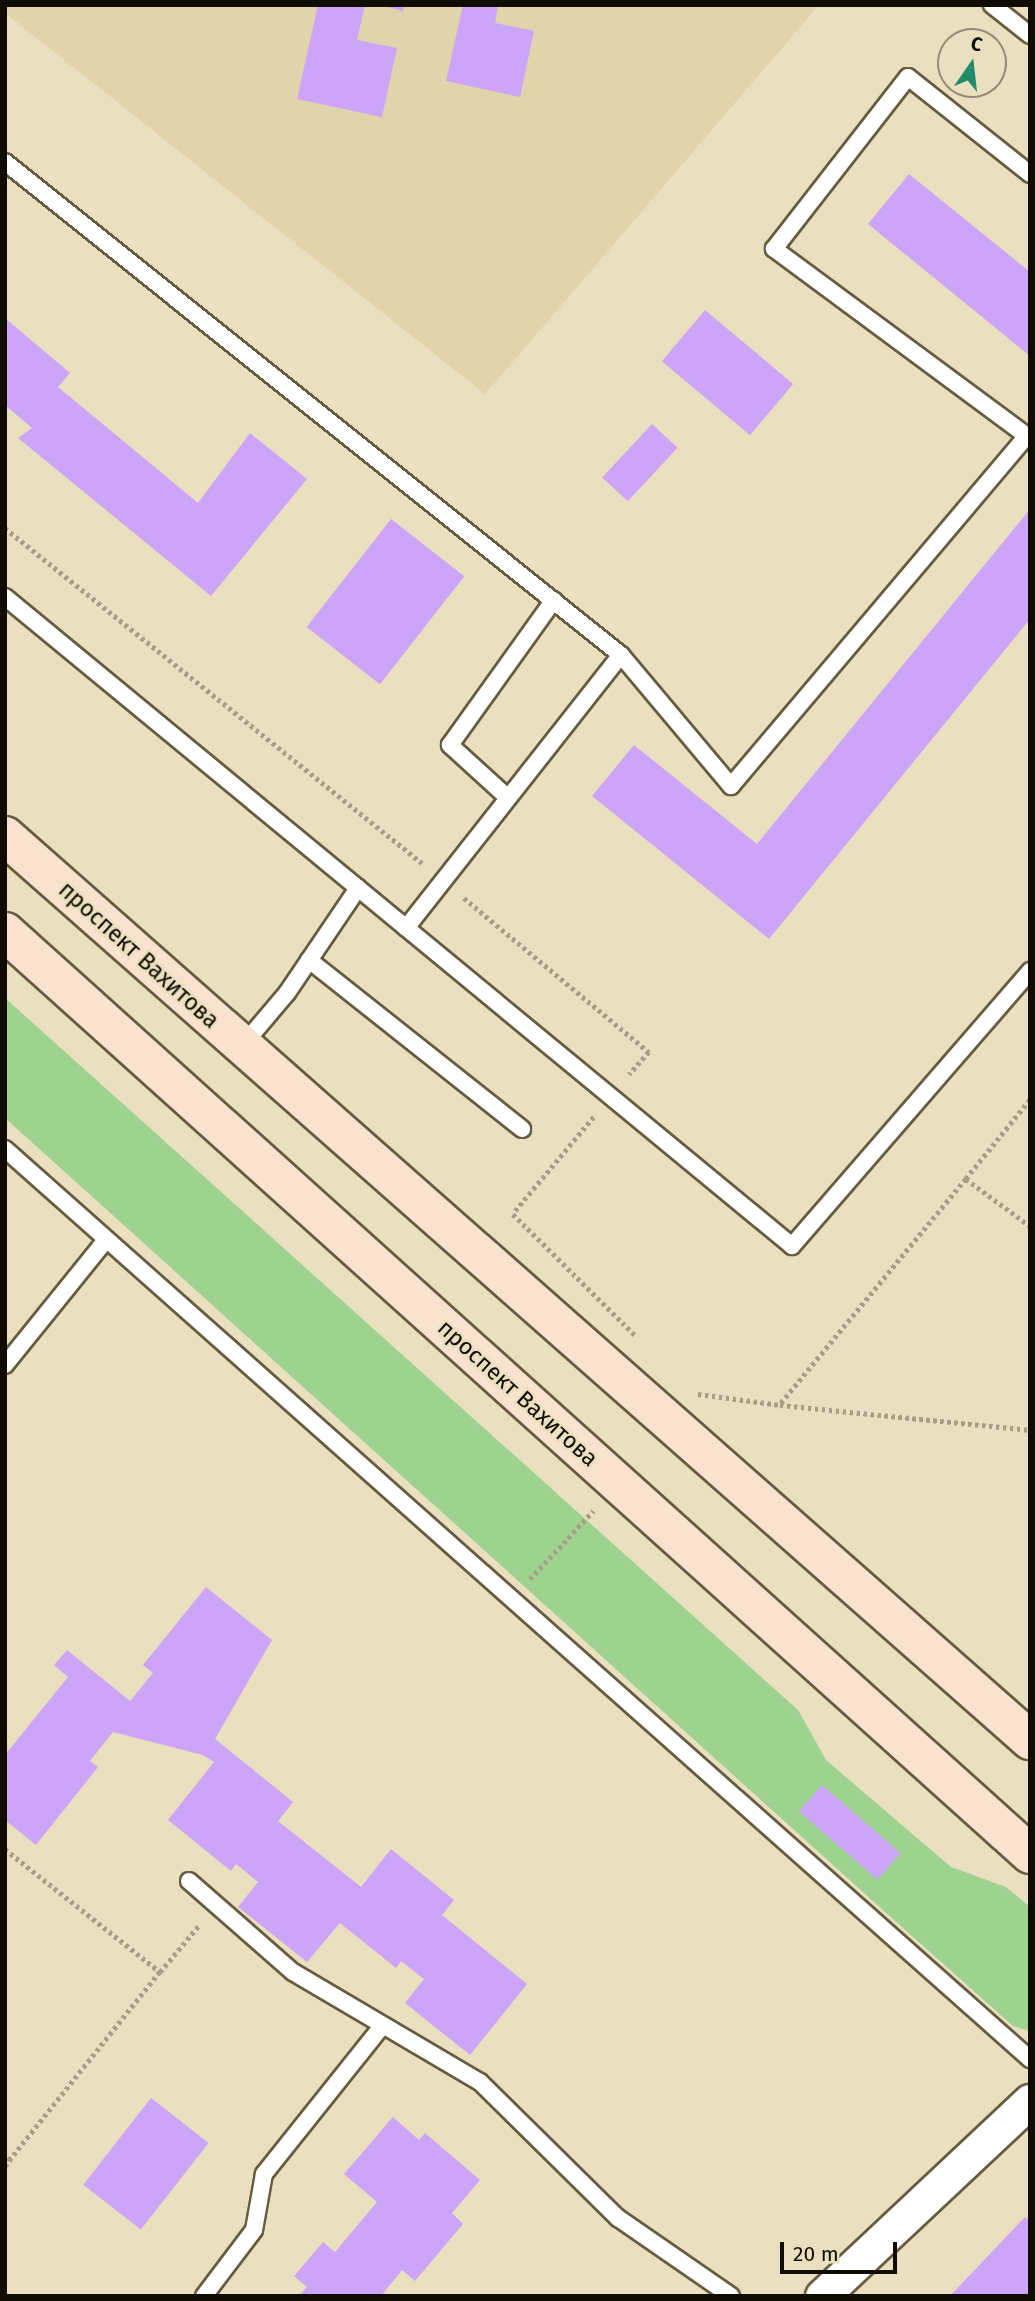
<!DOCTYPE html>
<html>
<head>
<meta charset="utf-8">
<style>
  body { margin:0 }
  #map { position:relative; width:1035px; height:2301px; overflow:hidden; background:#eadfbe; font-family:"Fira Sans",sans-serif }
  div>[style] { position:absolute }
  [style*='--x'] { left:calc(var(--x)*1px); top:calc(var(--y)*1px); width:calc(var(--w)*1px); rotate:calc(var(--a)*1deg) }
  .built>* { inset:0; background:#e1d3ab }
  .green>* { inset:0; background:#9dd38f }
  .building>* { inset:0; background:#cca4f8; transform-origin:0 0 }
  .path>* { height:4.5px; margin-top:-2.25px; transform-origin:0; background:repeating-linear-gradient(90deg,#a79e85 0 3.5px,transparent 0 7px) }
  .roads { filter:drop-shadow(2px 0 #665c40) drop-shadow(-2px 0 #665c40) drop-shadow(0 2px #665c40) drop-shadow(0 -2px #665c40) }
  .lane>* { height:16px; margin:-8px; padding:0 8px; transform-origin:8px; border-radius:8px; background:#fff }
  .street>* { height:33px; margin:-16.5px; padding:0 16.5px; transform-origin:16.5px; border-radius:16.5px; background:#fff }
  .primary>* { height:38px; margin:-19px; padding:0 19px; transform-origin:19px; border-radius:19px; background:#fae2d0 }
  span { translate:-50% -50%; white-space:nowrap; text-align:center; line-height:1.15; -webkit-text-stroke:5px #eadfbe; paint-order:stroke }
  .street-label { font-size:23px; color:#100c03 }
  .frame { position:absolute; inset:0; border:7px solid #100c03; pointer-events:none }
  .north { position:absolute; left:937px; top:28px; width:70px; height:70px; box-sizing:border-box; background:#eadfbe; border:2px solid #938b73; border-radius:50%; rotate:14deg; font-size:19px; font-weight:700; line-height:28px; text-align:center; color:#100c03 }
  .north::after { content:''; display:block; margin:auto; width:24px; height:32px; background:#1f8d6c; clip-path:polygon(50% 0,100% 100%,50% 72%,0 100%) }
  .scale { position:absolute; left:780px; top:2242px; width:117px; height:32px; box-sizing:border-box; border:4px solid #100c03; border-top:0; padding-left:9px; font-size:21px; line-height:24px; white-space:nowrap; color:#100c03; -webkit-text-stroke:5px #eadfbe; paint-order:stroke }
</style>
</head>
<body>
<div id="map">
  <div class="built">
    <i style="clip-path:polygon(8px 5px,819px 5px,485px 394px,5px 13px)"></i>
  </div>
  <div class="green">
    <i style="clip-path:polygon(5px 998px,798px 1710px,826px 1760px,951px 1867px,1006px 1887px,1030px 1907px,1030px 2031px,1013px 2026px,894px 1920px,5px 1118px)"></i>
  </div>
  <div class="building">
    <i style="clip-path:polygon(318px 5px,365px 5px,357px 40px,397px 48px,382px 117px,297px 99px)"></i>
    <i style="clip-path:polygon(381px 5px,404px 5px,403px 11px)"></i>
    <i style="clip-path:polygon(463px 5px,498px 5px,495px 23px,534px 31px,520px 97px,446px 81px)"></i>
    <i style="clip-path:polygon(909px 174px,1030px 272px,1030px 356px,868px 224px)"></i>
    <i style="left:705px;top:310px;width:115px;height:67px;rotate:40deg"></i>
    <i style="clip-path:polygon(5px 318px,70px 373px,58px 387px,198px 503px,250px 433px,307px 479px,211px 596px,18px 438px,32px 428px,5px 405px)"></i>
    <i style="left:652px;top:424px;width:35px;height:73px;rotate:43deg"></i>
    <i style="clip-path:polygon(1030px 509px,1030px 619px,769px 939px,592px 796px,634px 745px,757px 844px)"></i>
    <i style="left:391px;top:519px;width:93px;height:137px;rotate:38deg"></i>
    <i style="clip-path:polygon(206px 1587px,272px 1640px,215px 1739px,293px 1802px,278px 1821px,361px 1887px,391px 1849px,454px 1900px,442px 1915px,527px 1984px,470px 2055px,405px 2003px,424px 1979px,401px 1961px,396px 1968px,340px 1923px,307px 1962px,238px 1907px,258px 1882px,236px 1864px,231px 1871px,168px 1820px,214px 1762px,203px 1755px,113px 1732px,90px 1761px,98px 1767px,36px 1845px,5px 1820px,5px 1755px,68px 1677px,54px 1665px,67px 1650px,130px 1701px,153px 1673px,143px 1665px)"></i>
    <i style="left:822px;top:1785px;width:104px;height:35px;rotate:41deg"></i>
    <i style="left:151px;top:2098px;width:73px;height:110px;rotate:38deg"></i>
    <i style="clip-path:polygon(393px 2117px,419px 2140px,425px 2133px,480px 2180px,452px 2213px,463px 2224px,415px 2281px,402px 2270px,381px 2296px,299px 2296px,307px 2287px,294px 2276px,323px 2242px,335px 2252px,377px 2202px,344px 2174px)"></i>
    <i style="clip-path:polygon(1025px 2217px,1030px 2222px,1030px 2296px,950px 2296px)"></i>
  </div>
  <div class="path">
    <i style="--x:5;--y:528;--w:535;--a:38.78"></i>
    <i style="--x:464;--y:898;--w:241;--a:39.8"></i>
    <i style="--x:649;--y:1052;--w:30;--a:131"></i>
    <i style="--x:1030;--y:1100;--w:102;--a:129"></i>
    <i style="--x:966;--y:1179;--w:79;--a:36.3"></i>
    <i style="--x:594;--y:1117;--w:126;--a:129.9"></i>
    <i style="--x:513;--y:1214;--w:173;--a:44.8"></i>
    <i style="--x:966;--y:1179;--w:293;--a:129.5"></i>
    <i style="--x:780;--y:1405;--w:251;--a:5.7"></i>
    <i style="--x:698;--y:1394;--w:83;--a:7.6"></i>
    <i style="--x:530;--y:1579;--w:93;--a:-47.2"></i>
    <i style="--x:5;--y:1849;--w:198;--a:38.4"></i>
    <i style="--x:160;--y:1972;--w:241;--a:128.6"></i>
    <i style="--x:10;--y:2160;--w:6;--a:-141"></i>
    <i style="--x:160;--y:1972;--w:62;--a:-50.2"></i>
    <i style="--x:5;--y:2166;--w:8;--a:-50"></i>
  </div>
  <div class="roads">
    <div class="lane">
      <i style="--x:992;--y:5;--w:48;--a:38.3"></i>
      <i style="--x:5;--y:162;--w:789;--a:38.67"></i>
      <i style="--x:621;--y:655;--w:171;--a:50"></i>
      <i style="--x:731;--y:786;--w:458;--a:-49.8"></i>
      <i style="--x:1027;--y:436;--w:315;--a:-143.5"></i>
      <i style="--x:774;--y:249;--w:218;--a:-52.1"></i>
      <i style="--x:908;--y:77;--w:156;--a:38.5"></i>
      <i style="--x:5;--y:597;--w:1020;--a:39.51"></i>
      <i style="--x:792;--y:1246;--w:364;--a:-49.1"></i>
      <i style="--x:506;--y:796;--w:76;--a:-137.7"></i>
      <i style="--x:450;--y:745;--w:178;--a:-54.4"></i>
      <i style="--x:406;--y:928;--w:347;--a:-51.8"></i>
      <i style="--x:309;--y:960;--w:272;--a:38.4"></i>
      <i style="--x:242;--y:1046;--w:70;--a:-49.7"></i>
      <i style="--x:287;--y:993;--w:127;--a:-55.9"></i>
      <i style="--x:5;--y:1149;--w:1371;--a:41.6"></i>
      <i style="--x:5;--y:1365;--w:161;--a:-51.1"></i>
      <i style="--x:189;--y:1881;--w:138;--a:41.2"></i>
      <i style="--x:293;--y:1972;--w:217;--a:30.5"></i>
      <i style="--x:480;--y:2082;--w:194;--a:44.6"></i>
      <i style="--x:618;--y:2218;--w:137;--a:34.6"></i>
      <i style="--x:204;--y:2296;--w:83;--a:-52.9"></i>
      <i style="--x:254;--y:2230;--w:57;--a:-79.9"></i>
      <i style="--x:264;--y:2174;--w:189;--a:-51.4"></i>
    </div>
    <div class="street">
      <i style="--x:822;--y:2296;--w:285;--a:-43.2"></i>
    </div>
    <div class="primary">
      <i style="--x:5;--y:836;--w:1367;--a:41.41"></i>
      <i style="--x:5;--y:932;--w:1379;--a:41.97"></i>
    </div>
  </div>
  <div class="street-label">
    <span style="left:139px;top:955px;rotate:42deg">проспект Вахитова</span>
    <span style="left:518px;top:1393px;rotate:42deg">проспект Вахитова</span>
  </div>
  <div class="frame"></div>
  <div class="north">С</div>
  <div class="scale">20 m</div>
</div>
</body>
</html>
